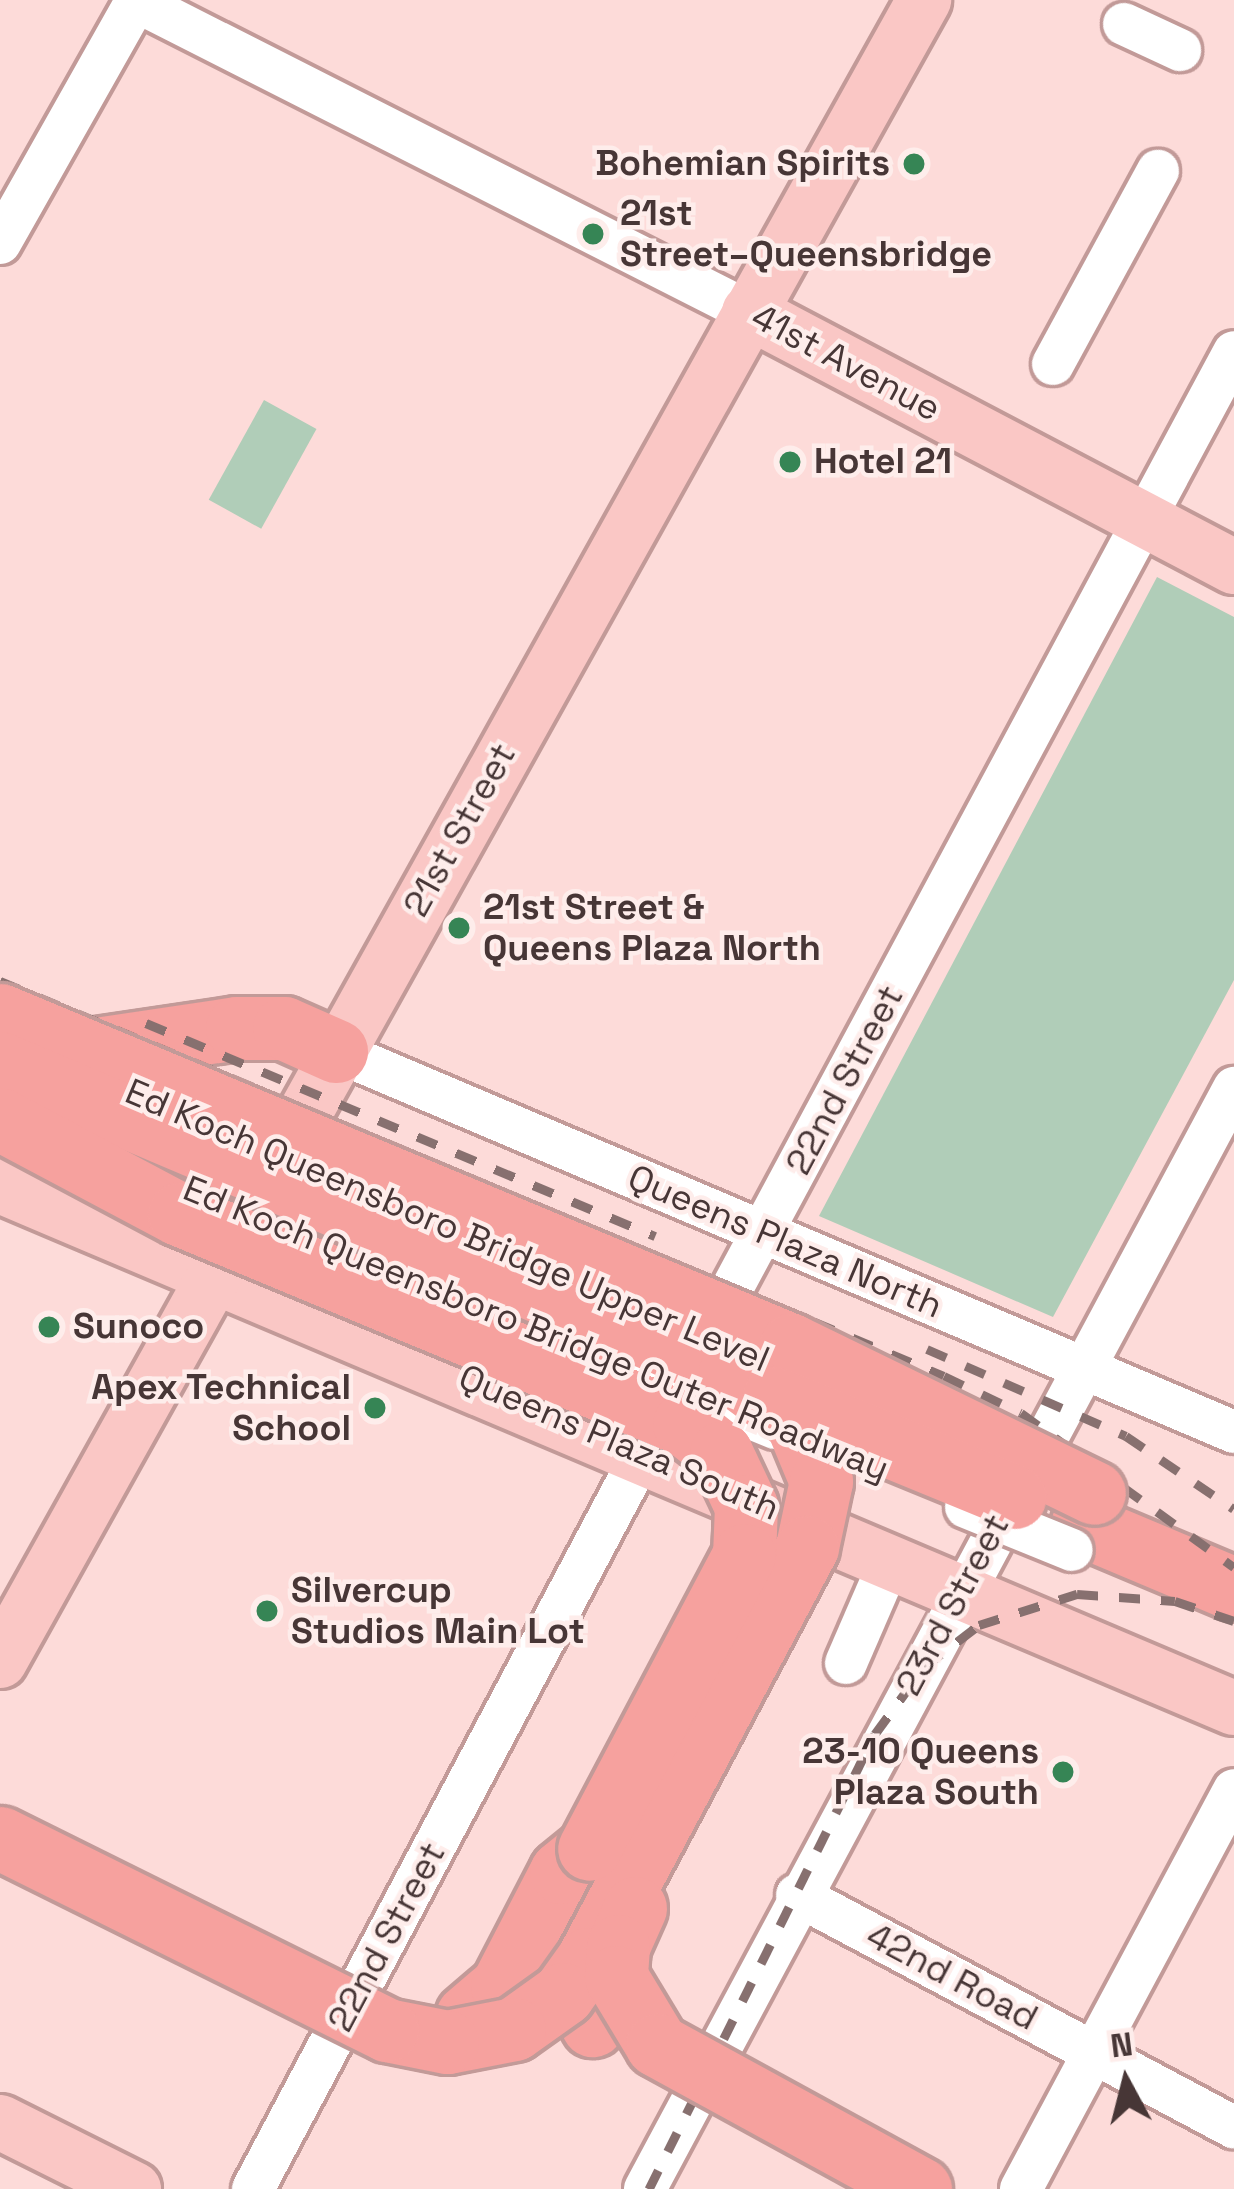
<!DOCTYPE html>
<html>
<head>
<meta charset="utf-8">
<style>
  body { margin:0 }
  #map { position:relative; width:1234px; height:2189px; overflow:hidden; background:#fddbd9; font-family:"Space Grotesk",sans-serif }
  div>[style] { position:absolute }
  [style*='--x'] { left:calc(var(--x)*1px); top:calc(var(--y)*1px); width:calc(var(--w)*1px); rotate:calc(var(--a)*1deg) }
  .green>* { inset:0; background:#b0cdb8; transform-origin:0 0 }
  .roads { filter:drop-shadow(3px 0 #c29a98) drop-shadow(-3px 0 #c29a98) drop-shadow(0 3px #c29a98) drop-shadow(0 -3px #c29a98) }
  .minor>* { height:42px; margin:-21px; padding:0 21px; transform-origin:21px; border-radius:21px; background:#fff }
  .major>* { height:54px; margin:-27px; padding:0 27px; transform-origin:27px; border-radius:27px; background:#fac7c5 }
  .highway>* { height:63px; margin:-31.5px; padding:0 31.5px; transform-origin:31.5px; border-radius:31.5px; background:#f6a19e }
  .rail>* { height:9px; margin-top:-4.5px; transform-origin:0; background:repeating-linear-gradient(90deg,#87706f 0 21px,transparent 0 42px) }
  .bridges { filter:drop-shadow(3px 0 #c29a98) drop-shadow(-3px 0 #c29a98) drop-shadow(0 3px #c29a98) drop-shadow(0 -3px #c29a98) }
  .minor-bridge>* { height:42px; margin:-21px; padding:0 21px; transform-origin:21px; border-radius:21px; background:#fff }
  .highway-bridge>* { height:63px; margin:-31.5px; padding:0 31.5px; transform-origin:31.5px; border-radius:31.5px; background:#f6a19e }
  .dots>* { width:33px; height:33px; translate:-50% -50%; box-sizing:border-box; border:6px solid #feedeb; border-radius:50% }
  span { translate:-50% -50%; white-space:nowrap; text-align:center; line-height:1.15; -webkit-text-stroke:9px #feedeb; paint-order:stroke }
  .poi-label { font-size:36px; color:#473636; font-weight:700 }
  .right { translate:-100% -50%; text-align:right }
  .left { translate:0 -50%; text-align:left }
  .street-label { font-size:36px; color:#473636 }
  .north { position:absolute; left:1066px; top:2021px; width:120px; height:120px; -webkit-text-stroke:9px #feedeb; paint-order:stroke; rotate:353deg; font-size:33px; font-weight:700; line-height:48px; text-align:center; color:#473636 }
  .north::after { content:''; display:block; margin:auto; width:42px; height:54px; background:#473636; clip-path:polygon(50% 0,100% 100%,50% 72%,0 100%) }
</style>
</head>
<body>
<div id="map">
  <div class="green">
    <i style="left:264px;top:400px;width:60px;height:114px;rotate:29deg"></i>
    <i style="clip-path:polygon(1157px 577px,1234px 617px,1234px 980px,1053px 1317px,819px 1216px)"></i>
  </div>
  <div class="roads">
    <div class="minor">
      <i style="--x:134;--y:0;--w:690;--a:26.9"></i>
      <i style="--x:1124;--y:24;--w:62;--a:24.9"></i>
      <i style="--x:0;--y:243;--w:279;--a:-60.6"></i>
      <i style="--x:1053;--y:364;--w:220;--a:-61.5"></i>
      <i style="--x:336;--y:1051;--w:975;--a:22.99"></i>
      <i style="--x:707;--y:1335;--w:1115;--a:-61.8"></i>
      <i style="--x:846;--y:1663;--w:113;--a:-66.6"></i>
      <i style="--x:797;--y:1895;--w:495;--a:28"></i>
      <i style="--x:253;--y:2189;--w:857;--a:-62.09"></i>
      <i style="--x:645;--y:2189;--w:1249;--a:-61.85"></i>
      <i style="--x:1021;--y:2189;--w:452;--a:-61.9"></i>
    </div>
    <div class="major">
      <i style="--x:749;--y:312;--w:548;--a:27.73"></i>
      <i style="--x:0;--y:1186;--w:1340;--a:22.93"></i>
      <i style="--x:0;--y:1661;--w:1901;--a:-60.91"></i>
      <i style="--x:0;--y:2122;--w:150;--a:26.6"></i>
    </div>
    <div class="highway">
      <i style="--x:63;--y:1054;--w:176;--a:-8.5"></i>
      <i style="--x:237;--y:1028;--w:47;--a:0"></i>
      <i style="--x:284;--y:1028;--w:57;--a:23.9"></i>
      <i style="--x:1082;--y:1525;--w:165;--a:22.8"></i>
      <i style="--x:566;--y:1931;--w:65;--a:80.2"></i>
      <i style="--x:577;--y:1995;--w:34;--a:63"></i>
      <i style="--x:467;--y:2016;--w:46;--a:-40.6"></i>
      <i style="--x:502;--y:1986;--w:128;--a:-62.6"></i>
      <i style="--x:561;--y:1872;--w:36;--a:-39"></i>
    </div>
  </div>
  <div class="rail">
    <i style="--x:0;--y:981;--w:1023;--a:22.71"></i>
    <i style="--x:944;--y:1376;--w:85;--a:25.7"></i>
    <i style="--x:1021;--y:1413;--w:263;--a:35.9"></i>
    <i style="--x:146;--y:1023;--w:552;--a:22.71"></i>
    <i style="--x:927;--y:1349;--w:217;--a:23.6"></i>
    <i style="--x:1126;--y:1436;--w:130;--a:34.1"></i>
    <i style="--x:649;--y:2189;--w:508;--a:-63.59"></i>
    <i style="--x:875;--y:1734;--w:83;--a:-53.8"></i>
    <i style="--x:924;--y:1667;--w:69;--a:-37.4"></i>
    <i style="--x:979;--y:1625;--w:103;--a:-17.6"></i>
    <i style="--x:1077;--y:1594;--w:98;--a:4.1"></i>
    <i style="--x:1175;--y:1601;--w:62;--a:18.7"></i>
  </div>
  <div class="bridges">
    <div class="minor-bridge">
      <i style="--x:649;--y:1376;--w:136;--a:22.4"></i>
      <i style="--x:966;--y:1507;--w:114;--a:22.1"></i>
    </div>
    <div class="highway-bridge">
      <i style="--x:0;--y:1015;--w:857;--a:22.65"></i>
      <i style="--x:791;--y:1345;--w:337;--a:26"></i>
      <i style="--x:0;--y:1063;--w:793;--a:22.94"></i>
      <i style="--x:730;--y:1372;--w:82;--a:36.6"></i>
      <i style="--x:796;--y:1421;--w:65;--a:67.4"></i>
      <i style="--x:821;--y:1481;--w:67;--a:102"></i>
      <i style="--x:807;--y:1547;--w:467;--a:118"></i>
      <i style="--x:588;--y:1959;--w:43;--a:125.5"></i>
      <i style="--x:563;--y:1994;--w:60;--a:144.5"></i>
      <i style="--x:514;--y:2029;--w:68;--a:169"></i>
      <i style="--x:447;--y:2042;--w:61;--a:-168.7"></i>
      <i style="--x:387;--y:2030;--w:432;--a:-153.6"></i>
      <i style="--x:0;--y:1119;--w:203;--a:28"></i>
      <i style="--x:179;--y:1214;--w:547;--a:22.58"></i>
      <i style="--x:684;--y:1424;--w:47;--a:38.1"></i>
      <i style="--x:721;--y:1453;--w:59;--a:64.7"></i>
      <i style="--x:746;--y:1506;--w:49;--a:92.3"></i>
      <i style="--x:744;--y:1555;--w:332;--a:117.8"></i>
      <i style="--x:773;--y:1398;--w:261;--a:22.3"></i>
      <i style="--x:635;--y:1908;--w:42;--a:114.1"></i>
      <i style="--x:618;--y:1946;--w:31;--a:94"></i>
      <i style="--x:616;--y:1977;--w:79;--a:58.9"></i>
      <i style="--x:657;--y:2045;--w:300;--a:28.7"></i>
    </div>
  </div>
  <div class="dots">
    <i style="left:914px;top:164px;background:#368555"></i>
    <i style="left:593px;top:234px;background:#368555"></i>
    <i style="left:790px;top:462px;background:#368555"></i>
    <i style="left:459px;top:928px;background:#368555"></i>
    <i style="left:49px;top:1327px;background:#368555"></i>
    <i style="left:375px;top:1408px;background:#368555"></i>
    <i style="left:267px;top:1611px;background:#368555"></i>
    <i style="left:1063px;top:1772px;background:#368555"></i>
  </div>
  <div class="poi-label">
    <span class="right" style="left:890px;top:164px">Bohemian Spirits</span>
    <span class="left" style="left:620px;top:234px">21st<br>Street–Queensbridge</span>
    <span class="left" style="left:814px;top:462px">Hotel 21</span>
    <span class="left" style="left:483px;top:928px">21st Street &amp;<br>Queens Plaza North</span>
    <span class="left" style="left:73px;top:1327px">Sunoco</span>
    <span class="right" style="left:351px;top:1408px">Apex Technical<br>School</span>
    <span class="left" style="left:291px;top:1611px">Silvercup<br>Studios Main Lot</span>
    <span class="right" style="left:1039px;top:1772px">23-10 Queens<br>Plaza South</span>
  </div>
  <div class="street-label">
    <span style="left:846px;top:363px;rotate:28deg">41st Avenue</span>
    <span style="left:460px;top:830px;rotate:-61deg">21st Street</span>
    <span style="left:845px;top:1080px;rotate:-62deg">22nd Street</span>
    <span style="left:447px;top:1226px;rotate:23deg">Ed Koch Queensboro Bridge Upper Level</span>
    <span style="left:785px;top:1242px;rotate:23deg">Queens Plaza North</span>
    <span style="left:536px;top:1329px;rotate:22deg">Ed Koch Queensboro Bridge Outer Roadway</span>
    <span style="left:619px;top:1443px;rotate:23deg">Queens Plaza South</span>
    <span style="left:953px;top:1605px;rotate:-62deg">23rd Street</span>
    <span style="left:387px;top:1937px;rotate:-62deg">22nd Street</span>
    <span style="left:952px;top:1977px;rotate:28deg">42nd Road</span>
  </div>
  <div class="north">N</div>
</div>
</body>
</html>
